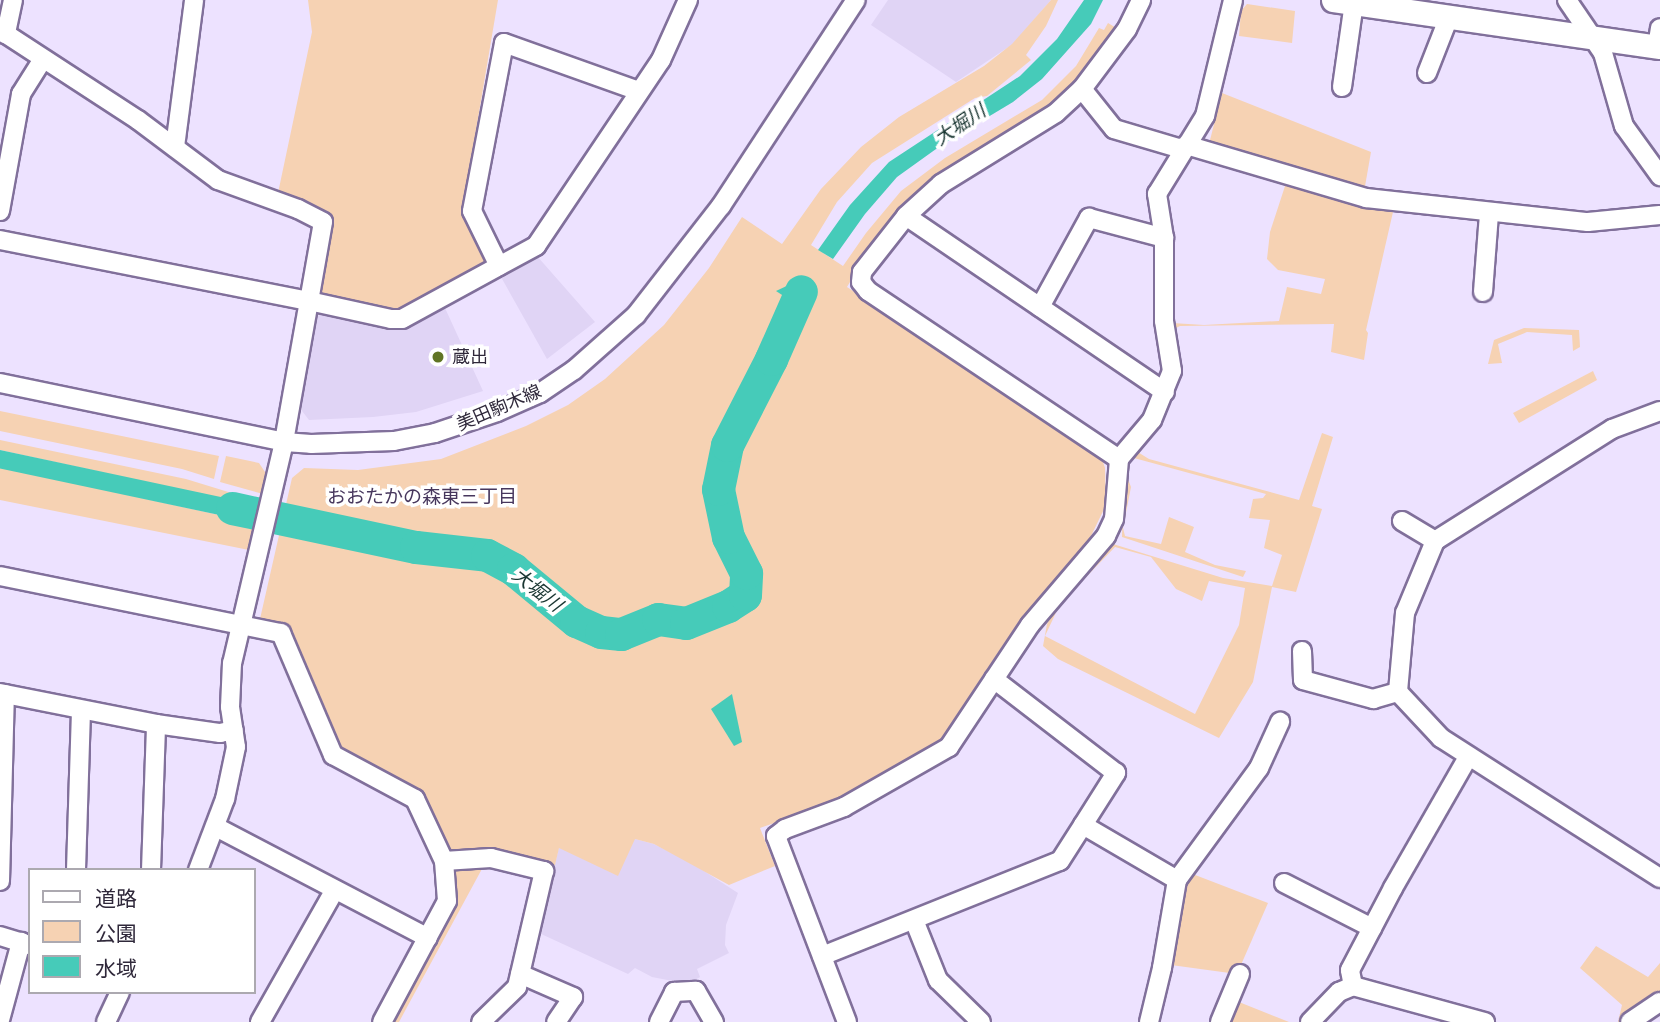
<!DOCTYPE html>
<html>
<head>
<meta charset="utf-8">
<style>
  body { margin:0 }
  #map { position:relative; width:1660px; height:1022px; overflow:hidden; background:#ede2ff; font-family:Inter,"Noto Sans JP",sans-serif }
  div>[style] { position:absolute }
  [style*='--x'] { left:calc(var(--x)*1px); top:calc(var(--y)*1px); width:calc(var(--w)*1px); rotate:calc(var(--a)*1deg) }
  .built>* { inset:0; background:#e0d4f5 }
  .green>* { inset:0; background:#f6d2b3 }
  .water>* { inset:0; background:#46cbb9; transform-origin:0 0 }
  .river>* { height:33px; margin:-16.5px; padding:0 16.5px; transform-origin:16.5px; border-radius:16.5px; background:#46cbb9 }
  .roads { filter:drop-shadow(2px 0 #81709b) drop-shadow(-2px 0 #81709b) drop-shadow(0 2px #81709b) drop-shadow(0 -2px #81709b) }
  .minor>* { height:18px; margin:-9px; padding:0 9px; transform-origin:9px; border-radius:9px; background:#fff }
  .major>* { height:23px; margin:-11.5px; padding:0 11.5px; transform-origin:11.5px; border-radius:11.5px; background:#fff }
  .dots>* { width:19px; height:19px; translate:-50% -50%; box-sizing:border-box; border:4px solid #fff; border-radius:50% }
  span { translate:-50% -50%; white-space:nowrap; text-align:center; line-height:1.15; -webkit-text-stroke:7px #fff; paint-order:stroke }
  .poi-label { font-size:18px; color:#2f283a }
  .left { translate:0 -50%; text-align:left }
  .street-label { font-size:18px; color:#2f283a }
  .water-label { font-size:19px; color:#193531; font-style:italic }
  .neighbourhood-label { font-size:19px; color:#47375d }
  .legend { position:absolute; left:28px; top:868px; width:228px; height:126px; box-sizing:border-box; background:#fff; border:2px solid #aca9b0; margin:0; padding:9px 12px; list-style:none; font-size:21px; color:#2f283a }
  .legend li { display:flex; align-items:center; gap:14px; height:35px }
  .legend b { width:35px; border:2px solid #aca9b0 }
</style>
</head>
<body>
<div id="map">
  <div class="built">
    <i style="clip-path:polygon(888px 0,1051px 0,1013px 44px,956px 82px,871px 25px)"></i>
    <i style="clip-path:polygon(537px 256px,595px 322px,547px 359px,501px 277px)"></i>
    <i style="clip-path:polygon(445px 308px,483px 391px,416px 412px,373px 417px,309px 420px,299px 407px,315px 318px,322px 313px,404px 330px)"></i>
    <i style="clip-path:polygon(635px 839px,654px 844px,690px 862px,738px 893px,726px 925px,725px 945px,729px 953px,697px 969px,700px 977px,688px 984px,652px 977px,635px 968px,628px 974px,539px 933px,559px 847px)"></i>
  </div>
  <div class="green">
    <i style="clip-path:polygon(308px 0,498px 0,462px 213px,485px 260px,483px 268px,404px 310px,325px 296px,320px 290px,333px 219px,298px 200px,278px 193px,312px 32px)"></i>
    <i style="clip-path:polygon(1051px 0,1058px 0,1046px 26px,1026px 55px,1031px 60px,987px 96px,975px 98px,872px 163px,837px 202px,811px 245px,843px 266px,866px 233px,901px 191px,945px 158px,1042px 100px,1076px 66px,1099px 28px,1104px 30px,1108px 23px,1118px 29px,1080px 77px,1046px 108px,947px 170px,912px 196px,882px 229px,847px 287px,1101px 456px,1105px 468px,1106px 505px,1091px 536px,1024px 619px,946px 737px,843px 799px,760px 828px,775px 866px,729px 885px,654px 844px,635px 839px,618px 876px,559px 848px,555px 865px,486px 849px,454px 852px,446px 847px,421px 793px,341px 751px,287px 624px,260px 619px,292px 478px,304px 468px,358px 470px,441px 459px,526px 426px,568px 405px,605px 379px,664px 325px,709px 268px,742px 217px,782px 244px,821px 189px,861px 147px,899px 117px,984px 66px,1012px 44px)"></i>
    <i style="clip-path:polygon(1247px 4px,1295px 11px,1292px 43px,1239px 36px,1241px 11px)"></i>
    <i style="clip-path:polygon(1222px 93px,1371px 152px,1364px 192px,1209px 144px)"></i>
    <i style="clip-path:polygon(1286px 183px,1393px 212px,1366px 330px,1368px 333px,1364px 360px,1331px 352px,1334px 324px,1180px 326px,1176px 328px,1182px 370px,1175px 393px,1180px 368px,1172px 323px,1204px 325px,1279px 321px,1287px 287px,1321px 294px,1325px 279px,1278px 270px,1267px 259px,1270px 232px)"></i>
    <i style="clip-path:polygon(1524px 328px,1579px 330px,1580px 347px,1573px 351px,1572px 335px,1527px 332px,1498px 344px,1502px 363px,1488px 364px,1494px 340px)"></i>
    <i style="clip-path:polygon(1593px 371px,1597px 380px,1519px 423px,1513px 413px)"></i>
    <i style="clip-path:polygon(evenodd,1174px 395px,1163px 420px,1136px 451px,1149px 459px,1299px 500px,1322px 433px,1333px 437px,1312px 506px,1322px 509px,1296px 592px,1272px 587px,1253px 682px,1219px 738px,1058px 659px,1043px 646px,1047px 624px,1054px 610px,1113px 544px,1223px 578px,1272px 586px,1282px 555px,1264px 548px,1270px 520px,1249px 518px,1253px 499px,1263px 498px,1266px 494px,1134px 458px,1127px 460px,1160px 421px,1174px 395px,1115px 547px,1151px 557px,1176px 589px,1202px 601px,1209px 581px,1245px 588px,1239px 625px,1195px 714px,1045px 636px,1060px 604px,1115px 547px)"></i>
    <i style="clip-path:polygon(0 411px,219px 456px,214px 479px,182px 469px,0 431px)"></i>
    <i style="clip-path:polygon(0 440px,186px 479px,261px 502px,260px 507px,0 450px)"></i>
    <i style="clip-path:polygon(226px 456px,259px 463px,267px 475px,263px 494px,220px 482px)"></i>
    <i style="clip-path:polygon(0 467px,256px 523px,249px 550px,0 500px)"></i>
    <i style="clip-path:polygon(1124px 469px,1131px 487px,1123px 528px,1125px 536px,1161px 544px,1169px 517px,1194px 527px,1185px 552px,1215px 565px,1246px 571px,1243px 577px,1122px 537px)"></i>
    <i style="clip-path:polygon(483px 867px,399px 1022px,392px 1022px,456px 905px,454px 874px,459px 868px)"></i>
    <i style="clip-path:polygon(1190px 873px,1268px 903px,1237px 974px,1171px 965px)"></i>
    <i style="clip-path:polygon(1596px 946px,1648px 977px,1660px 963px,1660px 1005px,1636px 1022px,1618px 1022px,1622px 1005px,1580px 968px)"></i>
    <i style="clip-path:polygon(1234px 1000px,1289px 1022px,1229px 1022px)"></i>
  </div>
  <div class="water">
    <i style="clip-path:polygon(1084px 0,1103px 0,1091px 24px,1042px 79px,1013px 102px,943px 144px,897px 177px,865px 214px,833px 259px,818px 250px,850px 205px,889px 162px,1020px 76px,1057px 39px)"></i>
    <i style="clip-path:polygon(793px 283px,809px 294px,808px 312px,776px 291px)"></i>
    <i style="left:0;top:450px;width:266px;height:18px;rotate:12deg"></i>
    <i style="clip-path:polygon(285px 510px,375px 529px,395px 553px,281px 527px)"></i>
    <i style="clip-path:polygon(732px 694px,742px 742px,734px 746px,711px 709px)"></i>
  </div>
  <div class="river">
    <i style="--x:232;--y:508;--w:188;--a:12"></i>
    <i style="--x:416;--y:547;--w:71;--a:6.4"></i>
    <i style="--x:487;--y:555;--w:30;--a:28"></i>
    <i style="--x:513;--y:569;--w:82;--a:39.5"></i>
    <i style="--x:576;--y:621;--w:27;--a:24"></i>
    <i style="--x:601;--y:632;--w:20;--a:6"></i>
    <i style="--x:621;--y:634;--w:40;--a:-22"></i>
    <i style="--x:658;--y:619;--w:28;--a:8"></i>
    <i style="--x:686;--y:623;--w:45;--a:-22"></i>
    <i style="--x:728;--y:606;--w:20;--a:-33"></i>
    <i style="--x:745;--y:595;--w:22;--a:-87"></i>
    <i style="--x:746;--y:573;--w:40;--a:-116.6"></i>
    <i style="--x:728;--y:537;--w:49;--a:-101.8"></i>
    <i style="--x:718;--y:489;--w:45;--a:-78.4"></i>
    <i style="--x:727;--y:445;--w:97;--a:-62.9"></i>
    <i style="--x:771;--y:359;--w:74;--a:-66.2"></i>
  </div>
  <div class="roads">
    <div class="minor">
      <i style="--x:13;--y:0;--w:35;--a:102"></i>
      <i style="--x:6;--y:34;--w:158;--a:33.1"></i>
      <i style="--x:138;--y:120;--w:100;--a:36.9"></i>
      <i style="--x:218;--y:180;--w:85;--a:19.9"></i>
      <i style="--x:298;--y:209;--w:28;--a:27"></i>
      <i style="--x:323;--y:222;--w:80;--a:100"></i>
      <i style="--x:309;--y:301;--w:84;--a:12.4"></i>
      <i style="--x:391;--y:319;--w:11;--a:0"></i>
      <i style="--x:402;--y:319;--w:153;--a:-28.6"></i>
      <i style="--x:536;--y:246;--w:224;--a:-56.1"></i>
      <i style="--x:661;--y:60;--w:66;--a:-65.8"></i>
      <i style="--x:1567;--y:0;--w:64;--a:55.8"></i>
      <i style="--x:1603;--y:53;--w:76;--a:74"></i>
      <i style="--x:1624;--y:126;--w:62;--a:54.2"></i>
      <i style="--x:1657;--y:47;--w:19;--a:-81"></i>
      <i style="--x:1427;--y:73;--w:60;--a:-68.6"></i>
      <i style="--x:1342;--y:87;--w:85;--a:-81.9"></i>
      <i style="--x:1082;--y:89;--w:51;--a:51.3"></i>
      <i style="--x:1114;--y:129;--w:71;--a:16.4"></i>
      <i style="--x:1186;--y:145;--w:188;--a:16.4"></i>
      <i style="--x:1366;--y:198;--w:223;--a:6.2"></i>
      <i style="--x:1588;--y:222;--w:72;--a:-5.6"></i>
      <i style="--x:175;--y:147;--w:148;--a:-82.6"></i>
      <i style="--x:0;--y:211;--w:119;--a:-79.8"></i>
      <i style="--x:21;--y:94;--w:41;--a:-57.8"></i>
      <i style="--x:906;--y:216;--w:313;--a:34.2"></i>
      <i style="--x:0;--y:240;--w:315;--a:11.2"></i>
      <i style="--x:309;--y:301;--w:143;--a:100.1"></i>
      <i style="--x:284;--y:442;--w:227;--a:103.2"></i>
      <i style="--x:232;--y:663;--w:44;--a:92.6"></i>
      <i style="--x:230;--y:707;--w:40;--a:81.5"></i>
      <i style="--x:236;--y:747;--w:53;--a:101.9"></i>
      <i style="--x:225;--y:799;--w:76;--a:110.8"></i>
      <i style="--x:499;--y:266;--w:61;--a:-116.1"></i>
      <i style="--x:472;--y:211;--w:171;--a:-79.2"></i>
      <i style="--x:504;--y:43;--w:143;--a:19.6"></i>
      <i style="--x:1483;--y:292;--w:78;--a:-85.6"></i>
      <i style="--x:1040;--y:307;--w:102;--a:-61.2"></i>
      <i style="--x:1089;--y:218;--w:78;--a:14.9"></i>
      <i style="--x:0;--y:383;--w:290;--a:11.7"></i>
      <i style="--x:284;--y:442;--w:27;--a:4"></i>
      <i style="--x:311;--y:444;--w:83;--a:-2.1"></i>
      <i style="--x:394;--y:441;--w:42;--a:-11"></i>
      <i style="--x:435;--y:433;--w:65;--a:-18.7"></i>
      <i style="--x:497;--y:412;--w:47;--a:-23.8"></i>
      <i style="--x:540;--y:393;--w:41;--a:-34.1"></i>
      <i style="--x:574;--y:370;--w:83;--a:-41.6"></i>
      <i style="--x:636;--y:315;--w:138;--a:-52.1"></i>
      <i style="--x:721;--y:206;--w:246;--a:-56.8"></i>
      <i style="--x:1660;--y:411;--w:51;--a:159.4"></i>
      <i style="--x:1612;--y:429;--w:209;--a:147.7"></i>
      <i style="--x:1435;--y:541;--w:78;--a:112.6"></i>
      <i style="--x:1405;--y:613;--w:79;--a:95.1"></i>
      <i style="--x:1398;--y:692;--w:63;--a:46.9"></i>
      <i style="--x:1441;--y:738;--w:260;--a:32.6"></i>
      <i style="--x:1119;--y:459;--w:51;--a:-49.8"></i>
      <i style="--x:1152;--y:420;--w:53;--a:-67.8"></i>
      <i style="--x:1172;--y:371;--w:51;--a:-99.1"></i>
      <i style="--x:1164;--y:321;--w:83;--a:-90"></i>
      <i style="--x:1164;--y:238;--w:45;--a:-99"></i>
      <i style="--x:1157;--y:194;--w:92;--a:-58.4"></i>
      <i style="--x:1205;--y:116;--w:119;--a:-76.4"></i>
      <i style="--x:1402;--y:521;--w:39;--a:31"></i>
      <i style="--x:0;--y:576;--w:287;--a:11.5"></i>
      <i style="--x:281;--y:633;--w:133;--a:66.9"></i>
      <i style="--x:333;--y:755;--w:93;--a:28.2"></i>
      <i style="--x:415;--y:799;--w:68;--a:64.9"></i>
      <i style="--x:444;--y:861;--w:40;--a:85.7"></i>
      <i style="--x:447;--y:901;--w:137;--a:118.2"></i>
      <i style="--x:1302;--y:651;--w:29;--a:88"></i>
      <i style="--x:1303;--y:680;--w:73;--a:15.2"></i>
      <i style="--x:1373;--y:699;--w:26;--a:-16"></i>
      <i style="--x:0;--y:693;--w:159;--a:11.2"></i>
      <i style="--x:156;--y:724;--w:65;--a:8"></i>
      <i style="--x:220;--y:733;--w:14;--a:-12"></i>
      <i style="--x:1083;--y:825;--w:109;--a:30.3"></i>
      <i style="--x:1177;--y:880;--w:89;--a:99.7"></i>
      <i style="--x:1162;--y:968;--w:56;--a:103.5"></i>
      <i style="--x:216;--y:827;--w:239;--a:27.6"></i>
      <i style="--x:444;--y:861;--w:47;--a:-3.7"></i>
      <i style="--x:491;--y:858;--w:55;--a:13.8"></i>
      <i style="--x:544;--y:871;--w:119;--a:103.1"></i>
      <i style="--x:517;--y:987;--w:50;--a:135.8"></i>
      <i style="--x:76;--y:870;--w:158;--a:-88.2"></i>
      <i style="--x:151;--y:870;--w:146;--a:-88"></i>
      <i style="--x:1177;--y:880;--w:139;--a:-53.8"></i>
      <i style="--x:1259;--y:768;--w:51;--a:-65.5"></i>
      <i style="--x:0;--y:881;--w:187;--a:-88.5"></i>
      <i style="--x:1284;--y:883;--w:99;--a:27.1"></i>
      <i style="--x:914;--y:920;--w:65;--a:68.2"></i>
      <i style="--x:938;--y:980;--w:60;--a:44.3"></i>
      <i style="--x:0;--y:936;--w:31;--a:17"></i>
      <i style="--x:822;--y:956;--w:256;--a:-21.8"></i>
      <i style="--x:1060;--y:861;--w:43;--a:-57.4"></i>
      <i style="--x:1083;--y:825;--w:62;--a:-57.6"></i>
      <i style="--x:1116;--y:773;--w:154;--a:-142.4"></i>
      <i style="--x:520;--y:974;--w:58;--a:23.5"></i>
      <i style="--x:573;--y:997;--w:30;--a:124"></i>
      <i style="--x:1353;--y:986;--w:16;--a:-101"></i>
      <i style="--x:1350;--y:970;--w:93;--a:-62.3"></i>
      <i style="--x:1393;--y:888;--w:151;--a:-60.2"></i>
      <i style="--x:0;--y:1020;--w:81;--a:-74.9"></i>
      <i style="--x:106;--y:1022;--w:33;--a:-65"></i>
      <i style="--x:260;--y:1022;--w:150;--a:-60.5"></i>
      <i style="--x:659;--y:1022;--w:34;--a:-63"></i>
      <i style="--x:674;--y:992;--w:22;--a:-3"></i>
      <i style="--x:696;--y:991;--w:36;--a:60"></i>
      <i style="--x:847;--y:1022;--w:199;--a:-110.9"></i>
      <i style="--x:776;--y:836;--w:11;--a:-38"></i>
      <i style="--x:785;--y:829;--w:63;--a:-20.4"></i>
      <i style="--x:844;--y:807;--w:121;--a:-29.7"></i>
      <i style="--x:949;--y:747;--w:146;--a:-56.4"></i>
      <i style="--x:1030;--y:625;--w:117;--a:-49.5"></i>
      <i style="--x:1106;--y:536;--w:19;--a:-65"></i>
      <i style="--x:1114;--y:519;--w:60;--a:-85.2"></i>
      <i style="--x:1119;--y:459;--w:302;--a:-146.2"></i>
      <i style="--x:868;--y:291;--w:11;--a:-128"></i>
      <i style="--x:861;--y:282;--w:10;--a:-84"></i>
      <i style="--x:862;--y:272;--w:71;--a:-51.8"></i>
      <i style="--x:906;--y:216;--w:47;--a:-42.4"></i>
      <i style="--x:941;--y:184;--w:135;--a:-31.7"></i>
      <i style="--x:1056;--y:113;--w:35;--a:-43"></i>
      <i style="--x:1082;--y:89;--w:75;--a:-53.1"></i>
      <i style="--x:1127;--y:29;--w:32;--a:-64"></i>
      <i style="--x:1220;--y:1022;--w:52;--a:-67.4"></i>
      <i style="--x:1310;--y:1022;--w:42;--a:-46"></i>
      <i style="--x:1339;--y:992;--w:15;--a:-23"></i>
      <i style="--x:1353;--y:986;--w:137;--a:15.3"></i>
      <i style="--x:1630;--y:1022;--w:36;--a:-34"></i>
    </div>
    <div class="major">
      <i style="--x:1333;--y:0;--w:330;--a:8.2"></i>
    </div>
  </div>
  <div class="dots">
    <i style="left:438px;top:357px;background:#607424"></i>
  </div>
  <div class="poi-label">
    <span class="left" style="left:452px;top:357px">蔵出</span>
  </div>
  <div class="street-label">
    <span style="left:499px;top:408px;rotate:-23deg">美田駒木線</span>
  </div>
  <div class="water-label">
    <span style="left:960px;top:125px;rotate:-34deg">大堀川</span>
    <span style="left:537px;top:590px;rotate:38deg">大堀川</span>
  </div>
  <div class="neighbourhood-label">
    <span style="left:422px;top:497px">おおたかの森東三丁目</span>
  </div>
  <ul class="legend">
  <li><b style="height:9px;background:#fff"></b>道路</li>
  <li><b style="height:19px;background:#f6d2b3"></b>公園</li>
  <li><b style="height:19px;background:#46cbb9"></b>水域</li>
  </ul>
</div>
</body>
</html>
